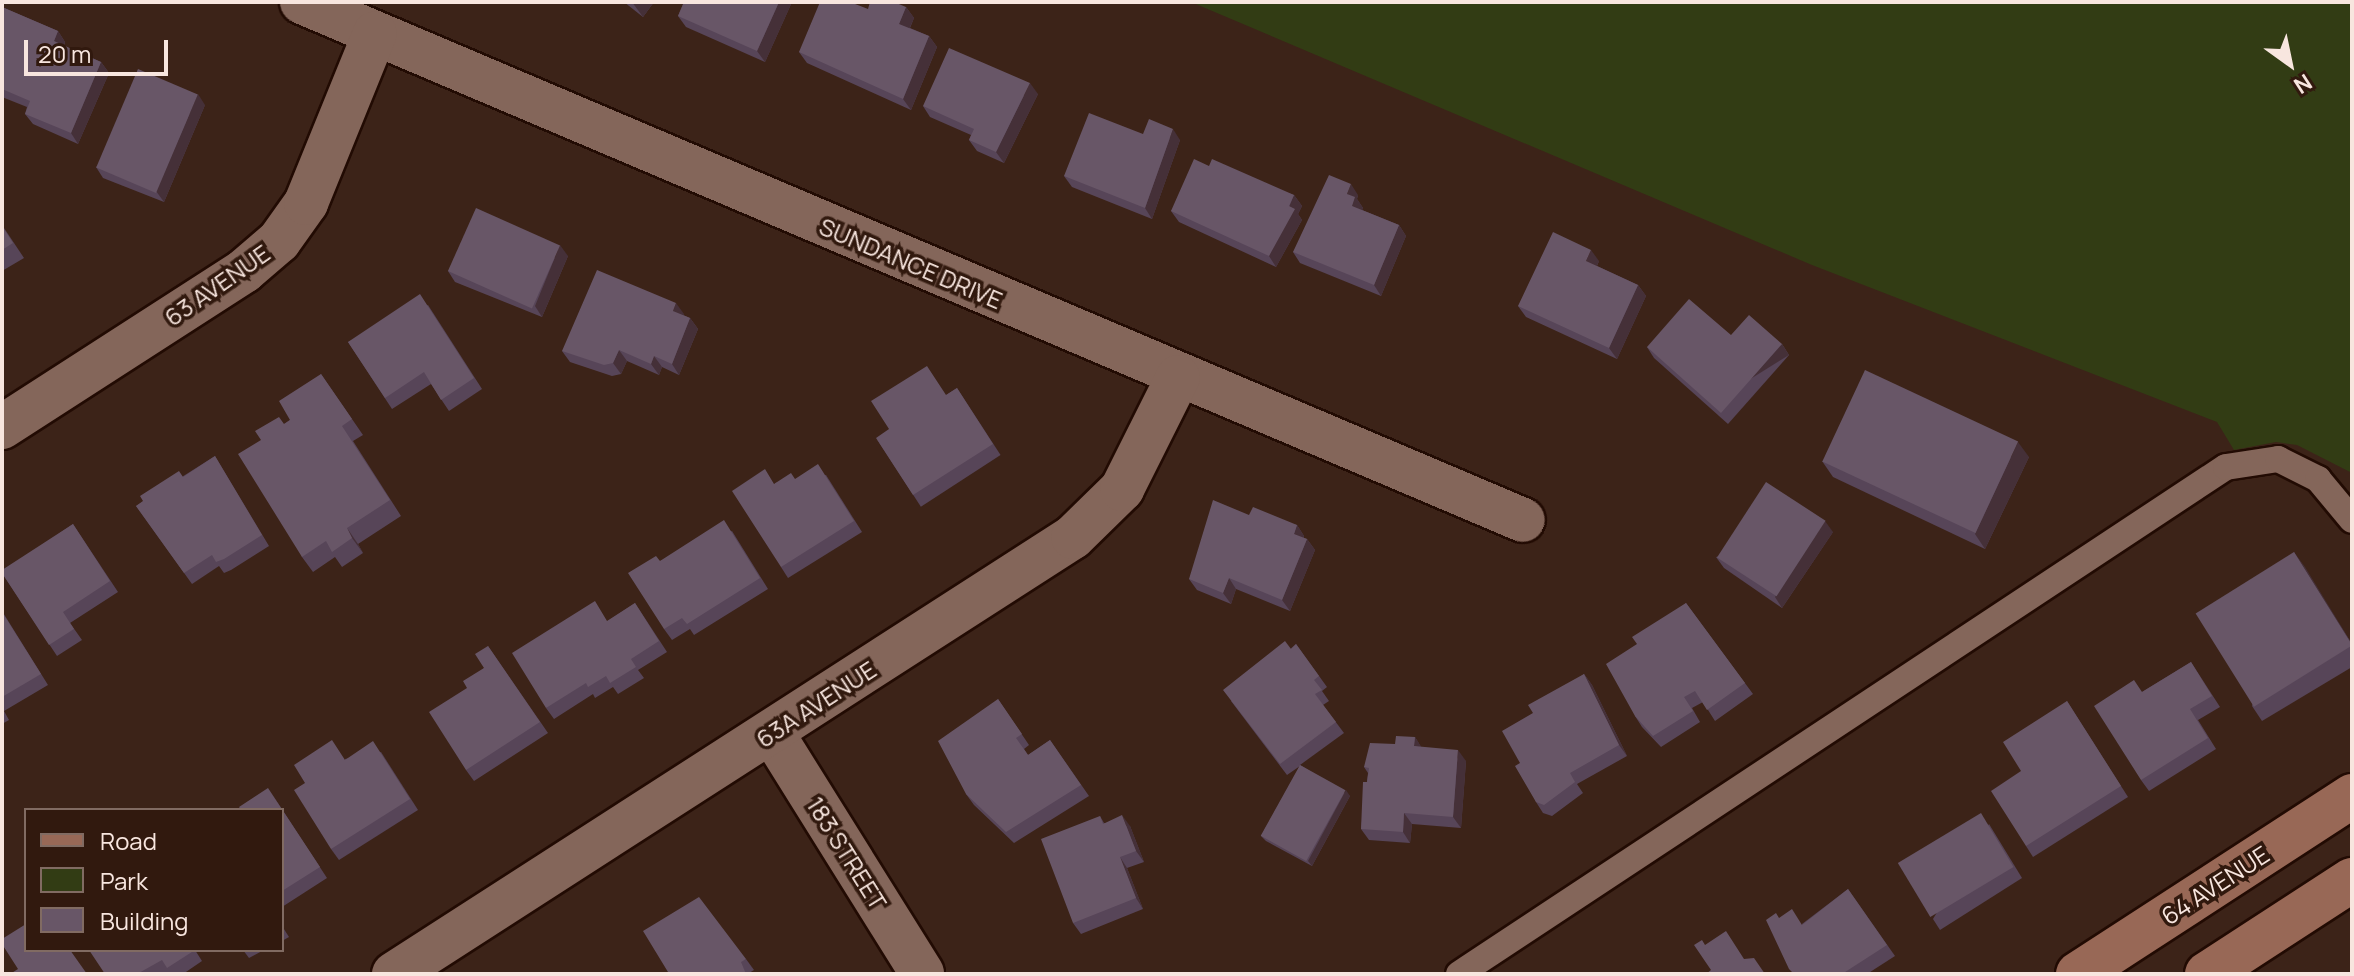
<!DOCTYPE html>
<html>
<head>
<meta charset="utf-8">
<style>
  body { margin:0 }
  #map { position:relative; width:2354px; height:976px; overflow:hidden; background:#3c2318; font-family:Manrope,sans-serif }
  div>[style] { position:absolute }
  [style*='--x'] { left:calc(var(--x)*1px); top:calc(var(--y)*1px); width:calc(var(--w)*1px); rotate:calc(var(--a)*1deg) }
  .green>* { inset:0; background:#323c14 }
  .roads { filter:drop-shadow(2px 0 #220b03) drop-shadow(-2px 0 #220b03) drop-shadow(0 2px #220b03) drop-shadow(0 -2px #220b03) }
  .lane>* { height:26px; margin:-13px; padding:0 13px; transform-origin:13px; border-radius:13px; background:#84665a }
  .street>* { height:44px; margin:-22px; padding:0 22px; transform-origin:22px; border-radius:22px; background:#84665a }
  .secondary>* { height:44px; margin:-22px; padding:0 22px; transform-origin:22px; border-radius:22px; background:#986856 }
  .wall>* { inset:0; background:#574558; transform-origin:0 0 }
  .shaded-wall>* { inset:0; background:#453038; transform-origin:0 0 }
  .building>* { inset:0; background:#685667; transform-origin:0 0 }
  span { translate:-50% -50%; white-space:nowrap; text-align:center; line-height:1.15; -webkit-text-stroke:7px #31190e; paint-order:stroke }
  .street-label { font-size:24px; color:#f8e6df }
  .frame { position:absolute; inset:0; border:4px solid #f8e6df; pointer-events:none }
  .legend { position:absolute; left:24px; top:808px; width:260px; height:144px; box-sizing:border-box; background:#31190e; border:2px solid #816b62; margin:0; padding:10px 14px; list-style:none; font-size:24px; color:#f8e6df }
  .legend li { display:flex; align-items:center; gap:16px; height:40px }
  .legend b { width:40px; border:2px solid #816b62 }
  .north { position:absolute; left:2250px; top:24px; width:80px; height:80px; -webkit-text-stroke:6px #31190e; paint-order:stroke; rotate:147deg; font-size:22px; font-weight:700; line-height:32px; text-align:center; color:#f8e6df }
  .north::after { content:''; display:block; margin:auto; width:28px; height:36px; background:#f8e6df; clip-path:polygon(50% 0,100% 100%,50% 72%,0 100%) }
  .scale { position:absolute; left:24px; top:40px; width:144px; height:36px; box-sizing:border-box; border:4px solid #f8e6df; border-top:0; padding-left:10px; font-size:24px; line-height:28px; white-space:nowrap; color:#f8e6df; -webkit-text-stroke:6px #31190e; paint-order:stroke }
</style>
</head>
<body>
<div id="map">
  <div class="green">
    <i style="clip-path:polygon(1191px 2px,2352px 2px,2352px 473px,2297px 445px,2276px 442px,2234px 450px,2217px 422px,1812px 265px)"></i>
  </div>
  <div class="roads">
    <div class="lane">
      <i style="--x:1459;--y:974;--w:919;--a:-33.47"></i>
      <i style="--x:2226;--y:467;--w:53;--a:-8.7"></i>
      <i style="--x:2278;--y:459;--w:45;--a:26.6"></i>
      <i style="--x:2318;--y:479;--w:53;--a:50.3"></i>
    </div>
    <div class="street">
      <i style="--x:302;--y:2;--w:1326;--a:22.99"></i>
      <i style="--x:2;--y:427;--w:288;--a:-32.8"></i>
      <i style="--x:244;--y:271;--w:46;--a:-40.6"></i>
      <i style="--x:279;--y:241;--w:47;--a:-54.6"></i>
      <i style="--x:306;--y:203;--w:183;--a:-67.9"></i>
      <i style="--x:772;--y:733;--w:283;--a:58"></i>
      <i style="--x:394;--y:974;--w:807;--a:-32.77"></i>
      <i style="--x:1073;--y:537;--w:69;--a:-44.4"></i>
      <i style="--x:1122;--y:489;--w:125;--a:-63.4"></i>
    </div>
    <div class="secondary">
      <i style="--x:2078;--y:974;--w:327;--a:-33"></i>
      <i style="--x:2207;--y:974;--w:173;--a:-33"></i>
    </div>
  </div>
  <div class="wall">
    <i style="clip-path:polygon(624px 2px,654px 2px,643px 17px)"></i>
    <i style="clip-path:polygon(684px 2px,792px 2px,765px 62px,686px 27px,678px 16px)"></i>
    <i style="clip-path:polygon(2px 7px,58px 31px,65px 42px,64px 46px,101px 62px,109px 73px,78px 144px,33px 124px,25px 114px,27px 107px,2px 97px)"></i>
    <i style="clip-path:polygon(906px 7px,914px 18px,910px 28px,929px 36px,937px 47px,911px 110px,807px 63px,799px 52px,868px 9px)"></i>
    <i style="clip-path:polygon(1038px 94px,1004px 163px,977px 151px,969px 140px,971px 135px,930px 117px,923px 106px)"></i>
    <i style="clip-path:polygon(205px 105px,164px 202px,103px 178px,96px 167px)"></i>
    <i style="clip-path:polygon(1143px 134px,1180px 140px,1152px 219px,1072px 187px,1064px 176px)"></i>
    <i style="clip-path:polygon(1209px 166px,1294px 195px,1302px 206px,1298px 214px,1302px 220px,1276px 267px,1179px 222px,1171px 211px)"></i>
    <i style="clip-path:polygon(1358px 195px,1357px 199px,1363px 208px,1362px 210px,1399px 225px,1406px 236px,1381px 296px,1300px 263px,1293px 252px)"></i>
    <i style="clip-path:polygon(2px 225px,24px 258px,2px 271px)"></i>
    <i style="clip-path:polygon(568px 256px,542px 317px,455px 282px,448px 271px)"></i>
    <i style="clip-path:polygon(1599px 261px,1597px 266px,1638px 285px,1646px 296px,1617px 359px,1526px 317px,1518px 306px)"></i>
    <i style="clip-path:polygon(428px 305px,482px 389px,449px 411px,431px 384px,392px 409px,348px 342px)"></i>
    <i style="clip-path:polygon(684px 314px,683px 315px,690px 318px,698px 329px,679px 375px,662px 367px,659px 375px,627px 361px,621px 374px,612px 376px,570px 362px,562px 351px)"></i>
    <i style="clip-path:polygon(1731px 335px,1782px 344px,1789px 355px,1728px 424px,1654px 358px,1647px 347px)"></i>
    <i style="clip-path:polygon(321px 374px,363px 435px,353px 441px,401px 516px,358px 544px,363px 553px,342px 567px,335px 557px,313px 572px,302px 557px,261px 440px,290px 420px)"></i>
    <i style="left:957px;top:388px;width:80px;height:95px;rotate:57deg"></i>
    <i style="clip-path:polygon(215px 456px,269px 546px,231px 570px,224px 573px,219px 566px,192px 584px,136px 506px)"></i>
    <i style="clip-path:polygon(2029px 457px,1985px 549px,1833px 477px,1822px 461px)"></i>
    <i style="clip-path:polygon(826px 475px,862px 532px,788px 578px,781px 567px,775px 483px,795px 479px)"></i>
    <i style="clip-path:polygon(1249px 515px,1297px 525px,1304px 536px,1304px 538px,1307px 539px,1315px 550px,1290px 611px,1236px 589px,1231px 604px,1197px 590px,1189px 579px)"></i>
    <i style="clip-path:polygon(73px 524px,118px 592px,70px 623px,82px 640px,57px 656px,2px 573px)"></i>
    <i style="clip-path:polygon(732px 531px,768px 589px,694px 635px,690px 629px,672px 640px,664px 629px,660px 561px)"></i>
    <i style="clip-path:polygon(1833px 532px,1782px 608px,1724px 568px,1716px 557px)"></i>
    <i style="clip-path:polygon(2294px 552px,2352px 644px,2352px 667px,2262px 721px,2252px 706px)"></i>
    <i style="clip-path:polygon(635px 603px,667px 652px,638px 670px,644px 678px,618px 694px,613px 687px,595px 698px,593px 694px,554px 719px,546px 708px,608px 621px)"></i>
    <i style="clip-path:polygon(1686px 603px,1753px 694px,1715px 721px,1703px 702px,1692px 708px,1700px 722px,1661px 747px,1642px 727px,1635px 716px,1637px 644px)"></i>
    <i style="clip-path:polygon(2px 611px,48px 685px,4px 711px,9px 720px,2px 724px)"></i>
    <i style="clip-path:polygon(1296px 644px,1327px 687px,1322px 691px,1329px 701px,1323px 705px,1344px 733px,1300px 765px,1350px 796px,1312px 866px,1266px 841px,1261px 836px,1300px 766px,1287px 775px,1231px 701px)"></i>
    <i style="clip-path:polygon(488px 646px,548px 733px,474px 781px,466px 770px,467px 688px,484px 668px)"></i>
    <i style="clip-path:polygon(2191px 662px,2220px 707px,2198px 720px,2216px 749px,2149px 791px,2141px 780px,2142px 692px)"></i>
    <i style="clip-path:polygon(1584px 674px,1592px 685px,1627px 756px,1577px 784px,1583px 793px,1552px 816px,1543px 813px,1536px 802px,1520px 763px,1533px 713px)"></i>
    <i style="clip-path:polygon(998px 699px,1029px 745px,1024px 749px,1028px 755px,1050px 740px,1089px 796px,1014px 843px,974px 805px,966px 794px)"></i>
    <i style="clip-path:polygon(2067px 701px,2128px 797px,2033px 857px,2026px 846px,2021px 771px)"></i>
    <i style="clip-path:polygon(1415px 737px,1421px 747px,1466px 761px,1461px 828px,1412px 824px,1410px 843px,1369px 840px,1361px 829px,1368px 773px,1364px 767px,1395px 744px)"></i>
    <i style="clip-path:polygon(381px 752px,418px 810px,339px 860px,331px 849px,345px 759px)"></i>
    <i style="clip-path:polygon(268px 788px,327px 878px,282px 907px,282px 810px)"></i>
    <i style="clip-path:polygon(1100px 816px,1104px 823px,1130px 826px,1144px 862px,1127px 868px,1143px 909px,1081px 934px,1073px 923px)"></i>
    <i style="clip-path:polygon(1989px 824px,2022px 878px,1940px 930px,1933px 919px)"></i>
    <i style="clip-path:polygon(1848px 889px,1895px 956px,1867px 974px,1793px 974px,1802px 924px)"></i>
    <i style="clip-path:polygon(282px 926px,289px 937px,282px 941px)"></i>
    <i style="clip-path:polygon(195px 950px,202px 961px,183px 974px,171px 974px,169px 972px,165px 974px,105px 974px)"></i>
    <i style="clip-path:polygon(243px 950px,264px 950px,249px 958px)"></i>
    <i style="clip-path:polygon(746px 959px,754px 970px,749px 973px,664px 974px)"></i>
  </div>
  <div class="shaded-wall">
    <i style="clip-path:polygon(632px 2px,654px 2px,643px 17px)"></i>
    <i style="clip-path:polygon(779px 2px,792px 2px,765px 62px,757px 51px)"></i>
    <i style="clip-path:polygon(906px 7px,914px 18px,907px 34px,899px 24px)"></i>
    <i style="clip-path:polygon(58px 31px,65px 42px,61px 52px,54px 41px)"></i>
    <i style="clip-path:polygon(929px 36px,937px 47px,911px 110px,903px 99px)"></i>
    <i style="clip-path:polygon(101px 62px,109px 73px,78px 144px,71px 133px)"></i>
    <i style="clip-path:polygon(1030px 83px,1038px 94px,1004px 163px,996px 152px)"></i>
    <i style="clip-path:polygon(198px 94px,205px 105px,164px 202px,156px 191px)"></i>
    <i style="clip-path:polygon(1173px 129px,1180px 140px,1152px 219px,1145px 208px)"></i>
    <i style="clip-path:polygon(1351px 184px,1358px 195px,1357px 199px,1363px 208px,1360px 217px,1352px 206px,1347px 194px)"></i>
    <i style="clip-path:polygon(1294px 195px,1302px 206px,1298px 214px,1302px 220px,1276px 267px,1269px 256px)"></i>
    <i style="clip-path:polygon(1399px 225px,1406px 236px,1381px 296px,1374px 285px)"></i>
    <i style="clip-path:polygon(560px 245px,568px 256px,542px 317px,535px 306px)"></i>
    <i style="clip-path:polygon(1591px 250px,1599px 261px,1594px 272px,1586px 261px)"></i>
    <i style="clip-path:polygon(1638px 285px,1646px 296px,1617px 359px,1609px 348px)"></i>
    <i style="clip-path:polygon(676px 303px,684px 314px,680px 322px,673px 311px)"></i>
    <i style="clip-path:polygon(690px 318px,698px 329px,679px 375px,672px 364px)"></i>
    <i style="left:1782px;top:344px;width:13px;height:92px;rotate:58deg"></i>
    <i style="clip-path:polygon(619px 350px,627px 361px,621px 374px,613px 363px)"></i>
    <i style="clip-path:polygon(654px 356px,662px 367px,659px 375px,651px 364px)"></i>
    <i style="clip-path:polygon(2018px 442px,2029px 457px,1985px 549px,1975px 534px)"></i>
    <i style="clip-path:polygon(1825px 521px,1833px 532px,1782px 608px,1775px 597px)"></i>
    <i style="clip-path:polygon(1297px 525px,1304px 536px,1302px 545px,1294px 534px)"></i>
    <i style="clip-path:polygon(347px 528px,358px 544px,363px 553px,352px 538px)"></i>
    <i style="clip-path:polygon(1307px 539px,1315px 550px,1290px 611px,1282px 600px)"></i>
    <i style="clip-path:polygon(2294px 552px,2305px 567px,2352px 644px,2352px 646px)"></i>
    <i style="clip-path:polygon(1229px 578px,1236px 589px,1231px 604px,1223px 593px)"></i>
    <i style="clip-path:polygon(1584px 674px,1592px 685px,1627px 756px,1619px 745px)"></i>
    <i style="clip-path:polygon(1415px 737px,1422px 748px,1414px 746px)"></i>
    <i style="clip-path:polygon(1458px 750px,1466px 761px,1461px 828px,1453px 817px)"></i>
    <i style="clip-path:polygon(1346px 790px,1350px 796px,1312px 866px,1308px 861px)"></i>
    <i style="clip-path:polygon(1404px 813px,1412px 824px,1410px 843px,1403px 832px)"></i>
    <i style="clip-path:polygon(1122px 815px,1130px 826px,1144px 862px,1136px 851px)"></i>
    <i style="clip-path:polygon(1120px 857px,1127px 868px,1143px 909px,1136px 898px)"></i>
  </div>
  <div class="building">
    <i style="clip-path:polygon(684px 2px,779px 2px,757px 51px,678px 16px)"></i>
    <i style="clip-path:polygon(820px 2px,850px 2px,868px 9px,870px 2px,894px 2px,906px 7px,899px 24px,929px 36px,903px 99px,799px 52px)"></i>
    <i style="clip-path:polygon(2px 7px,58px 31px,54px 41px,101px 62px,71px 133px,25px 114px,30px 101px,2px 89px)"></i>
    <i style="clip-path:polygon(949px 48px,1030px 83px,996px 152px,969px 140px,974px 129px,923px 106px)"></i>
    <i style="left:138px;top:69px;width:65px;height:107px;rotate:23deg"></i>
    <i style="clip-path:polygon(1089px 113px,1143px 134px,1149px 119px,1173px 129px,1145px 208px,1064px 176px)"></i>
    <i style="clip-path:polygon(1194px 159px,1209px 166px,1212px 159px,1294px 195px,1289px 206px,1295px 209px,1269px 256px,1171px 211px)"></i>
    <i style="clip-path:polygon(1329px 175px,1351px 184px,1347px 194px,1355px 197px,1352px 206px,1399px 225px,1374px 285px,1293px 252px)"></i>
    <i style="left:476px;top:208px;width:92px;height:69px;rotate:24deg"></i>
    <i style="clip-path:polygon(2px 226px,13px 243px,2px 250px)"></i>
    <i style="clip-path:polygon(1553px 232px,1591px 250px,1586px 261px,1638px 285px,1609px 348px,1518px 306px)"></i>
    <i style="clip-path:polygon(597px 270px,676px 303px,673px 311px,690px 318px,672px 364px,654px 356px,651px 364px,619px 350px,613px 363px,604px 365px,562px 351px)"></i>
    <i style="clip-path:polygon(420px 294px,474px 378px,441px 400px,424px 372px,385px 398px,348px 342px)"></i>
    <i style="clip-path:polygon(1689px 299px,1731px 335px,1749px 315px,1782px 344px,1721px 413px,1647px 347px)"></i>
    <i style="clip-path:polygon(927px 366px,946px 395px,957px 388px,993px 444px,913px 495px,876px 438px,889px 429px,871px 401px)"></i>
    <i style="left:1865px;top:370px;width:169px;height:101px;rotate:25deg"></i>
    <i style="clip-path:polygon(321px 374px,352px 419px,342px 426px,390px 500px,347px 528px,352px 538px,332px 552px,326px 541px,302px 557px,238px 454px,261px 440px,255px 431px,279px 417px,284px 424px,290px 420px,279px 401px)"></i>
    <i style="clip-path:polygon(215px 456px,262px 535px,224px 559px,216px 562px,212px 555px,184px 573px,136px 506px,143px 501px,140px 496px,179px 471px,183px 477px)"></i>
    <i style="clip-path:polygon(818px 464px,854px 521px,781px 567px,732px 491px,765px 469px,774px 484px,791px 473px,795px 479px)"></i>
    <i style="left:1766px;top:482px;width:71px;height:90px;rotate:33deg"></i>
    <i style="clip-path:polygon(1213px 500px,1249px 515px,1253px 507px,1297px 525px,1294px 534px,1307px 539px,1282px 600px,1229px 578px,1223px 593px,1189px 579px)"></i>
    <i style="clip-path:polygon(724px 520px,760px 578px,687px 624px,682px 618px,664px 629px,628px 573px,656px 556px,660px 561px)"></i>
    <i style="clip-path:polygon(73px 524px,110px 581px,63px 612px,74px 629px,49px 645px,2px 573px,2px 570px)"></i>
    <i style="left:2294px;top:552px;width:110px;height:116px;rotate:58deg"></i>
    <i style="clip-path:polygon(595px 601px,607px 621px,635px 603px,659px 641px,631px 659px,636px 667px,610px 683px,606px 676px,588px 687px,586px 683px,546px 708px,512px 653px)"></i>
    <i style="clip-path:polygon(1686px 603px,1745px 683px,1707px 710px,1695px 691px,1684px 697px,1693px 711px,1653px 736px,1635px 716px,1606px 664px,1637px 644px,1632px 637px)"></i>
    <i style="clip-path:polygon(2px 612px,41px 674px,2px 697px)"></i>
    <i style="clip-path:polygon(1285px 641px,1291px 649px,1296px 644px,1319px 676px,1314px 680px,1322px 690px,1315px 694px,1336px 722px,1280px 764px,1223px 690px)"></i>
    <i style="clip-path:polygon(488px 646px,540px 722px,466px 770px,429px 712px,467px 688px,463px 681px,484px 668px,475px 654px)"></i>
    <i style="clip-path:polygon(2191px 662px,2212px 696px,2190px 709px,2208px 738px,2141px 780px,2094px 706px,2134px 680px,2142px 692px)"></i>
    <i style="clip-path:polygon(1584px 674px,1619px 745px,1570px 773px,1575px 782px,1544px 805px,1536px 802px,1515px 766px,1520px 763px,1502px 731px,1533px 713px,1528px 705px)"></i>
    <i style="clip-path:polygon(998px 699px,1022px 734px,1016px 738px,1028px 755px,1050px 740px,1081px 785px,1006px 832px,966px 794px,938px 741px)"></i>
    <i style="clip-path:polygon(2067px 701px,2121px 786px,2026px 846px,1991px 791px,2021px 771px,2003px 742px)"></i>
    <i style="clip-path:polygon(1396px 736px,1415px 737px,1414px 746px,1458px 750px,1453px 817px,1404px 813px,1403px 832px,1361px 829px,1363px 782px,1367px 782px,1369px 768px,1364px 767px,1370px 743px,1395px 744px)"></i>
    <i style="clip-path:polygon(332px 740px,345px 760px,373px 741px,410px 799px,331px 849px,294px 790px,305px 783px,294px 765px)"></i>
    <i style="left:1300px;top:765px;width:52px;height:81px;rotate:29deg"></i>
    <i style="clip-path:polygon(268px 788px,320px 867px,282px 891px,282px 810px,241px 810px,239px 807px)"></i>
    <i style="left:1981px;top:813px;width:63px;height:97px;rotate:59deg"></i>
    <i style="clip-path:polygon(1122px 815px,1136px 851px,1120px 857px,1136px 898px,1073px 923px,1041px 839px,1100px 816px,1103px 824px)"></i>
    <i style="clip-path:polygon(1848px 889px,1887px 945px,1842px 974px,1794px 974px,1789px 969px,1766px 920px,1776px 913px,1779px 918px,1792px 909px,1802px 925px)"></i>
    <i style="clip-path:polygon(699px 897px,746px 959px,741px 962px,746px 974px,664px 974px,668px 972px,643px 931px)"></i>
    <i style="clip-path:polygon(26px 924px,26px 950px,70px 950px,87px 974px,10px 974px,18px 969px,2px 944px,2px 939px)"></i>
    <i style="clip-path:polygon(1726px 931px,1744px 959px,1754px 958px,1765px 974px,1706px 974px,1711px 970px,1694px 945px,1702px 940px,1705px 945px)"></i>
    <i style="clip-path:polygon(89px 950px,195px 950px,167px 968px,162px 960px,137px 974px,105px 974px)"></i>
  </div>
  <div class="street-label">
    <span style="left:911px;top:263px;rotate:23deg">SUNDANCE DRIVE</span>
    <span style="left:217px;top:285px;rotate:-35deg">63 AVENUE</span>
    <span style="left:816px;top:704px;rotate:-33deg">63A AVENUE</span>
    <span style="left:847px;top:853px;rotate:58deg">183 STREET</span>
    <span style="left:2215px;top:885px;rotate:-33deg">64 AVENUE</span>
  </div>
  <div class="frame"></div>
  <ul class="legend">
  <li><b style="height:10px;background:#986856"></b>Road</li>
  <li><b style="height:22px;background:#323c14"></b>Park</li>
  <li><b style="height:22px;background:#685667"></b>Building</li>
  </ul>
  <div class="north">N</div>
  <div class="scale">20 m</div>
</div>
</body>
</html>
